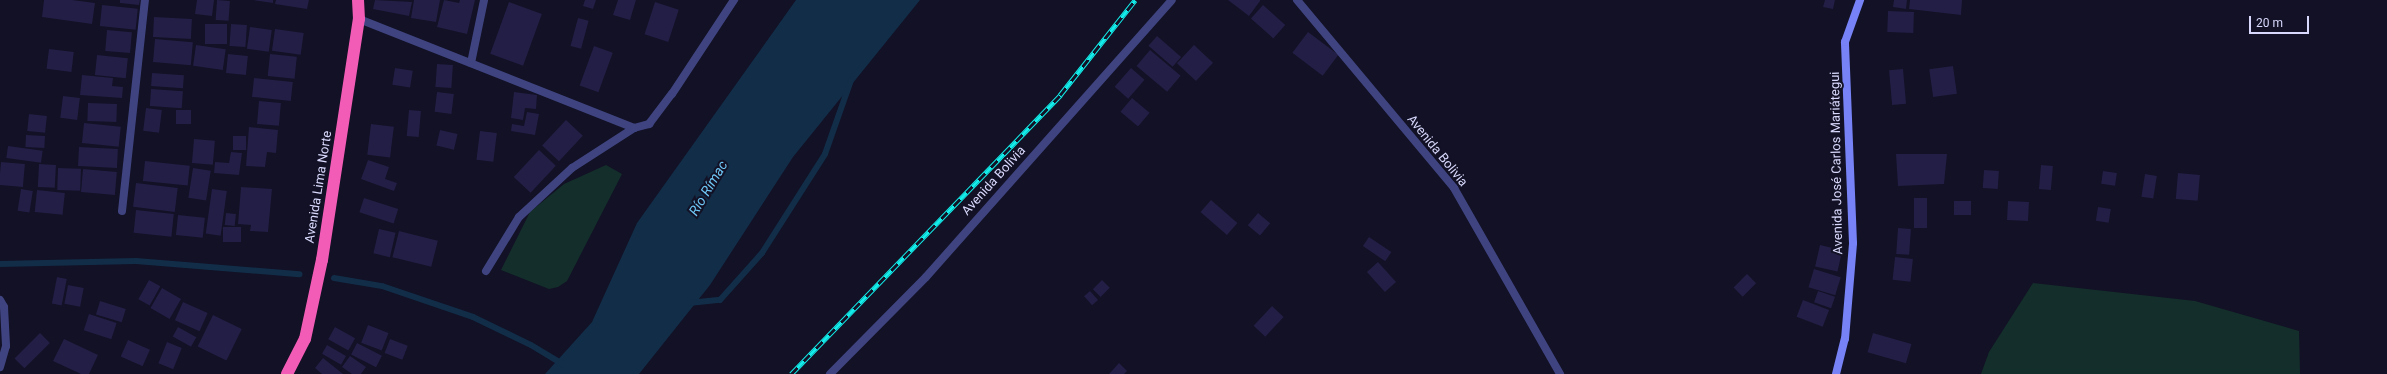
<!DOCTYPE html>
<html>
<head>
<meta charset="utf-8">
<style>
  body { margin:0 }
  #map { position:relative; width:2387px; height:374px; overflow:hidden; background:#121125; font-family:Roboto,sans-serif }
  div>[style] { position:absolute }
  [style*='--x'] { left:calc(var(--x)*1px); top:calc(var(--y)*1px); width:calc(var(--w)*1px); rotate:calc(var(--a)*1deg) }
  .green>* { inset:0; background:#142f2b }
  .water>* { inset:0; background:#122d48 }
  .stream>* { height:6px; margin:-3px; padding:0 3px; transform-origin:3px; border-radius:3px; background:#122d48 }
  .building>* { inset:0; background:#221e45; transform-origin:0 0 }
  .street>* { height:8px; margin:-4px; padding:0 4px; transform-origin:4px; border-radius:4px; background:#3f4481 }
  .secondary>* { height:8px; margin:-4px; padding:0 4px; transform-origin:4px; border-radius:4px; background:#7682f5 }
  .highway>* { height:12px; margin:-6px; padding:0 6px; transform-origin:6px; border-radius:6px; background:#f35cb6 }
  .rail>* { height:4.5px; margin-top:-2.25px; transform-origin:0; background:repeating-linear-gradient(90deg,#121125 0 9px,#12eeeb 0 18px); box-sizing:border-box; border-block:1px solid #12eeeb }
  span { translate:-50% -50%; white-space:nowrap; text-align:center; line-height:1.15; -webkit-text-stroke:4px #121125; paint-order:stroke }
  .street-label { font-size:13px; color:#d8d8fc }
  .water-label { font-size:14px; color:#6ec6f5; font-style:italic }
  .scale { position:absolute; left:2249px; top:16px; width:60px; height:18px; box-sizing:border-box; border:2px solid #d8d8fc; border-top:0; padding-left:5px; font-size:12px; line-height:14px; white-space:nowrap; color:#d8d8fc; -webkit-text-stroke:3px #121125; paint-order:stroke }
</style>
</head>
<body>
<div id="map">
  <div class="green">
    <i style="clip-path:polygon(606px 165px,622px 174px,567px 281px,558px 287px,549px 289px,501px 270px,530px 212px,564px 184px)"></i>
    <i style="clip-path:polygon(2033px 283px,2195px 301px,2299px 331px,2300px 374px,1981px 374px,1989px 352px)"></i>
  </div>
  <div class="water">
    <i style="clip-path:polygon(796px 0,920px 0,793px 157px,710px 285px,639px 374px,545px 374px,592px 322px,637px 223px)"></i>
  </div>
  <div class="stream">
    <i style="--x:0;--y:264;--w:136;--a:-1.3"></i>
    <i style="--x:136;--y:261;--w:164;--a:4.6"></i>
    <i style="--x:334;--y:278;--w:49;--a:9.5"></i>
    <i style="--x:382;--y:286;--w:96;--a:18.8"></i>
    <i style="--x:473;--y:317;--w:64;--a:25.8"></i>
    <i style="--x:531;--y:345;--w:37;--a:31"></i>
    <i style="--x:689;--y:303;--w:31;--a:-6"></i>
    <i style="--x:720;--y:300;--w:63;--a:-48.2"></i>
    <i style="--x:762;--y:253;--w:117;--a:-57.5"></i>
    <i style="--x:825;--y:154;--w:78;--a:-70.6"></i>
  </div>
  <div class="building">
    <i style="clip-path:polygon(44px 0,72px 0,95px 3px,92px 24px,42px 17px)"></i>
    <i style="clip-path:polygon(120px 0,140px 0,139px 5px,120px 3px)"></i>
    <i style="clip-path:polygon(197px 0,214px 0,212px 16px,195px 14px)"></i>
    <i style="left:217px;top:0;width:13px;height:20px;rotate:4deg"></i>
    <i style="clip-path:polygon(253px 0,273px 0,273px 3px)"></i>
    <i style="clip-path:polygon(276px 0,309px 0,307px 9px,275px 4px)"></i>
    <i style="clip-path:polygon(375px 0,412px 2px,409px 16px,373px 9px)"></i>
    <i style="clip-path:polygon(414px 0,440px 0,436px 22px,411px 18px)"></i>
    <i style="clip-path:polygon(444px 0,459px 3px,460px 0,475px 0,467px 34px,437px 27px)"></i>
    <i style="clip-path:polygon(585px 0,596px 0,593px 9px,583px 6px)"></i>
    <i style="clip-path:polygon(618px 0,636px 0,630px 20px,613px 15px)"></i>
    <i style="clip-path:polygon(1228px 0,1260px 0,1260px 1px,1249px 16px)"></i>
    <i style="clip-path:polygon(1825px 0,1835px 0,1833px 9px,1823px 7px)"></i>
    <i style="clip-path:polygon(1894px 0,1907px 0,1906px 9px,1893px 7px)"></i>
    <i style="clip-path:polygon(1910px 0,1962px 0,1961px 15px,1909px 9px)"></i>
    <i style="left:509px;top:2px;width:35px;height:55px;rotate:20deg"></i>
    <i style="left:655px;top:2px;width:25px;height:34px;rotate:18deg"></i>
    <i style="left:102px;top:5px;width:36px;height:21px;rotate:6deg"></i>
    <i style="left:1263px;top:5px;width:30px;height:18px;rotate:42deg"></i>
    <i style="left:1888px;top:11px;width:26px;height:21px;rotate:2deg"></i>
    <i style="left:154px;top:17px;width:38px;height:20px;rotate:3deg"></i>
    <i style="left:578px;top:18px;width:11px;height:29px;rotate:15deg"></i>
    <i style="left:205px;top:24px;width:22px;height:20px"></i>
    <i style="left:231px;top:24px;width:16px;height:22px;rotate:4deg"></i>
    <i style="left:250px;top:27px;width:22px;height:22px;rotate:8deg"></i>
    <i style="left:275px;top:29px;width:29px;height:22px;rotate:8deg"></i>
    <i style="left:107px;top:30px;width:25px;height:21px;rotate:5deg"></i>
    <i style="left:1308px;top:32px;width:38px;height:26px;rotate:37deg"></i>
    <i style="left:1157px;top:36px;width:32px;height:13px;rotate:41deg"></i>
    <i style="left:155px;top:39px;width:38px;height:23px;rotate:5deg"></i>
    <i style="left:196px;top:45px;width:30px;height:21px;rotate:8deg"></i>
    <i style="left:1194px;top:45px;width:26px;height:25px;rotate:43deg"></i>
    <i style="left:594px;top:46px;width:20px;height:42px;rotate:20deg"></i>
    <i style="left:49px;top:49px;width:25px;height:20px;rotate:7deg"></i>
    <i style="left:1150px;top:50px;width:40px;height:21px;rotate:40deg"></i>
    <i style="left:228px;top:54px;width:20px;height:19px;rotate:6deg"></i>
    <i style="left:270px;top:54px;width:27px;height:22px;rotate:6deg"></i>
    <i style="left:97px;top:55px;width:31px;height:20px;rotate:6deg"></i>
    <i style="left:437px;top:64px;width:16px;height:23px;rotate:4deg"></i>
    <i style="left:1953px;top:66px;width:28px;height:24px;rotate:82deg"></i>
    <i style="left:395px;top:68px;width:18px;height:17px;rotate:9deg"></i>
    <i style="left:1131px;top:68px;width:18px;height:25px;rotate:41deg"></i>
    <i style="left:1903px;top:69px;width:35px;height:14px;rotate:85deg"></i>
    <i style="left:152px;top:73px;width:32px;height:13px;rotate:4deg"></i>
    <i style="clip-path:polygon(82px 75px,113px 78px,112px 86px,123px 87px,122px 98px,80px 95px)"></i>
    <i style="left:254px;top:78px;width:39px;height:19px;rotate:6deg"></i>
    <i style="left:151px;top:89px;width:32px;height:17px;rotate:4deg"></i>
    <i style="left:437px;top:92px;width:17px;height:20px;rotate:7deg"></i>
    <i style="clip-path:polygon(514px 92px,537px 95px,536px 109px,525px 108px,523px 120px,511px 118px)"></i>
    <i style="left:63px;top:96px;width:17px;height:22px;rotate:7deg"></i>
    <i style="left:1132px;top:98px;width:23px;height:18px;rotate:40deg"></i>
    <i style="left:259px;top:101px;width:22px;height:23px;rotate:5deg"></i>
    <i style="left:88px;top:103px;width:29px;height:18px;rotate:2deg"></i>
    <i style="left:146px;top:108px;width:16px;height:23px;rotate:7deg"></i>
    <i style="left:176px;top:110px;width:15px;height:14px"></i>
    <i style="left:409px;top:110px;width:12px;height:26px;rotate:5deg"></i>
    <i style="clip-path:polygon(527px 112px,539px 114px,535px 135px,511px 131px,512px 124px,524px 126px)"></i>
    <i style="left:29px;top:114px;width:18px;height:17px;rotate:6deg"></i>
    <i style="left:566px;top:120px;width:23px;height:35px;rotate:43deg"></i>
    <i style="left:84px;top:123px;width:37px;height:20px;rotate:6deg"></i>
    <i style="left:371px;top:124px;width:23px;height:31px;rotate:7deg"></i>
    <i style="clip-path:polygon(249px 127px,278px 130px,276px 153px,267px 152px,265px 167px,246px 166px)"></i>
    <i style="left:440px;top:130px;width:18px;height:16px;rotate:13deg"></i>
    <i style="left:480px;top:131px;width:17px;height:29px;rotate:7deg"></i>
    <i style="left:26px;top:135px;width:19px;height:12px;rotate:3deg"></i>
    <i style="left:233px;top:136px;width:13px;height:14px"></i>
    <i style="left:194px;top:139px;width:21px;height:24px;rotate:5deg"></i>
    <i style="left:8px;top:146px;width:35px;height:12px;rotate:8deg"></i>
    <i style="left:79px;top:147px;width:39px;height:19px;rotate:3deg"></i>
    <i style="left:539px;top:150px;width:23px;height:37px;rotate:43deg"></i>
    <i style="clip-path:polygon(231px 152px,242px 153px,239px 175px,214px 173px,215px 162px,229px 163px)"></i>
    <i style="clip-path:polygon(1896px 154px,1947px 154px,1944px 184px,1898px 186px)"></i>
    <i style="clip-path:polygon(368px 160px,389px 167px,385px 179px,397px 183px,394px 191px,361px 179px)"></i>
    <i style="left:145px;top:161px;width:45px;height:20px;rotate:6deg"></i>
    <i style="left:1px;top:162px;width:24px;height:23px;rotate:5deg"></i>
    <i style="left:39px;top:164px;width:17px;height:23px;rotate:3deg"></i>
    <i style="left:2041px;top:165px;width:12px;height:24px;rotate:5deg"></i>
    <i style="left:58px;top:168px;width:23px;height:22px;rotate:2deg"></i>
    <i style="left:193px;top:168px;width:18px;height:30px;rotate:9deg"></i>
    <i style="left:83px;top:169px;width:34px;height:23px;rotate:5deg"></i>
    <i style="left:1984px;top:170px;width:15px;height:18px;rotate:4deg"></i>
    <i style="left:2103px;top:171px;width:14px;height:13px;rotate:8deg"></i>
    <i style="left:2178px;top:173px;width:22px;height:26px;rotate:5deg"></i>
    <i style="left:2145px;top:174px;width:12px;height:23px;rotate:9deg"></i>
    <i style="left:136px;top:183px;width:42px;height:24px;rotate:7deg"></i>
    <i style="clip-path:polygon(241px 187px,272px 189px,268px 232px,250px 231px,251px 225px,238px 224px)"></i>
    <i style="left:21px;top:189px;width:12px;height:22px;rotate:9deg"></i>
    <i style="left:212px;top:189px;width:15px;height:45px;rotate:8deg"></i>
    <i style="left:37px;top:190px;width:28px;height:22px;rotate:6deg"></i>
    <i style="left:364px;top:198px;width:36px;height:15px;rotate:18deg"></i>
    <i style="left:1914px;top:198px;width:13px;height:30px"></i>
    <i style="left:1211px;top:200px;width:35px;height:16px;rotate:41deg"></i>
    <i style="left:1954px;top:201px;width:17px;height:14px"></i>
    <i style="left:2008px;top:201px;width:21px;height:19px;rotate:3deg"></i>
    <i style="left:2098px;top:207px;width:13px;height:14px;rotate:9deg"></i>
    <i style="left:136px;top:210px;width:38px;height:23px;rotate:6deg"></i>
    <i style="left:226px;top:213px;width:10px;height:12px;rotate:6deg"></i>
    <i style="left:1258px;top:213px;width:16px;height:16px;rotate:40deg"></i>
    <i style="left:178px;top:215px;width:27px;height:20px;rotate:6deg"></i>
    <i style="left:223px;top:227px;width:18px;height:15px"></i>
    <i style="left:1898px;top:228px;width:13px;height:26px;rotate:4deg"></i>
    <i style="left:379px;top:229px;width:17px;height:25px;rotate:13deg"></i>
    <i style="left:399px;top:231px;width:40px;height:27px;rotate:14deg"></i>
    <i style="left:1369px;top:237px;width:27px;height:11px;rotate:34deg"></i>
    <i style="left:1820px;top:245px;width:23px;height:22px;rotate:13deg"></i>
    <i style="left:1895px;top:257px;width:18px;height:23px;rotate:6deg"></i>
    <i style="left:1378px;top:262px;width:27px;height:15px;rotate:48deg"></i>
    <i style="left:1814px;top:269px;width:28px;height:19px;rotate:17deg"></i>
    <i style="left:1747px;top:274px;width:13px;height:19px;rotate:45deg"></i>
    <i style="left:57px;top:277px;width:10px;height:27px;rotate:11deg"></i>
    <i style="left:149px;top:280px;width:13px;height:22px;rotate:29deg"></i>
    <i style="left:1102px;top:280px;width:11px;height:13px;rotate:45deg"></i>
    <i style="left:68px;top:285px;width:16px;height:19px;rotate:11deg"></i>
    <i style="left:162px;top:288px;width:22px;height:23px;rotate:30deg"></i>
    <i style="left:1090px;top:291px;width:12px;height:8px;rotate:48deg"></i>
    <i style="left:1818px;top:291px;width:18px;height:12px;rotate:19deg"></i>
    <i style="left:1803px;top:300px;width:28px;height:18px;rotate:21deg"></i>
    <i style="left:100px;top:301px;width:27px;height:14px;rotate:17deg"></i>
    <i style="left:183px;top:302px;width:27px;height:20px;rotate:24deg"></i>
    <i style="left:1272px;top:306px;width:16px;height:27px;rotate:43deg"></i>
    <i style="left:89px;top:314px;width:29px;height:17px;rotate:18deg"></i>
    <i style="left:213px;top:315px;width:32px;height:35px;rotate:26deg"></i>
    <i style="left:368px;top:325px;width:22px;height:19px;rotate:21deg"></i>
    <i style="left:178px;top:327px;width:21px;height:11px;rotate:29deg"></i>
    <i style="left:335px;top:327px;width:23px;height:14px;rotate:29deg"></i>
    <i style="left:40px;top:333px;width:14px;height:36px;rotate:45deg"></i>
    <i style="left:1873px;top:333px;width:40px;height:20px;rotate:16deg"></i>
    <i style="clip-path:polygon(64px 339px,98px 355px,89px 374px,81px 374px,53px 361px)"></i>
    <i style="left:390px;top:339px;width:19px;height:15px;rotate:21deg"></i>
    <i style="left:128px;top:340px;width:24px;height:18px;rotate:24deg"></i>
    <i style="left:167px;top:342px;width:16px;height:23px;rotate:22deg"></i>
    <i style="left:357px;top:343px;width:28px;height:13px;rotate:27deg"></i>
    <i style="left:327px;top:345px;width:22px;height:10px;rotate:30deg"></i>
    <i style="clip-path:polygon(350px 356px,366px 367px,361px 374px,352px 374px,342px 367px)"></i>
    <i style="clip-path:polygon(323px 358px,343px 374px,322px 374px,315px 368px)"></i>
    <i style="clip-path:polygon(1119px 363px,1127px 371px,1124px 374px,1109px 374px)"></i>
  </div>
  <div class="street">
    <i style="--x:1297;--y:0;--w:245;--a:50.1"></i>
    <i style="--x:1454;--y:188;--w:214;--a:60.3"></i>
    <i style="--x:359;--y:19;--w:296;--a:21.6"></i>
    <i style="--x:471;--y:63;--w:64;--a:-78.3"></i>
    <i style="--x:122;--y:211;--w:212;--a:-83.8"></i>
    <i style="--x:486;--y:271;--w:63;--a:-58.6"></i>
    <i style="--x:519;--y:217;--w:72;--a:-42.8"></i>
    <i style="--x:572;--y:168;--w:74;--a:-32.8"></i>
    <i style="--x:634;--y:128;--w:16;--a:-15"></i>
    <i style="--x:649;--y:124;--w:38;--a:-53"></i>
    <i style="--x:672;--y:94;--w:113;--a:-56.6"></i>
    <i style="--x:0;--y:300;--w:8;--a:60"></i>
    <i style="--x:4;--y:307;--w:39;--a:87"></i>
    <i style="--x:6;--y:346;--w:22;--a:106"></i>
    <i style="--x:830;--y:374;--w:136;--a:-45.3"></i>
    <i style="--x:926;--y:277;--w:370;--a:-48.4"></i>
  </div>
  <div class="secondary">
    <i style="--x:1836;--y:374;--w:36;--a:-76"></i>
    <i style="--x:1845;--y:339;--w:96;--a:-85.2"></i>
    <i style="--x:1853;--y:243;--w:201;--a:-92.3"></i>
    <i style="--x:1845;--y:42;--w:45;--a:-70.3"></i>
  </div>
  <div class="highway">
    <i style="--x:287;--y:374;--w:39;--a:-63"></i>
    <i style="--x:305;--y:339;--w:81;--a:-77.9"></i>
    <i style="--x:322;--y:260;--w:244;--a:-81.3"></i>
    <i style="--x:359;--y:19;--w:19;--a:-93"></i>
  </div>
  <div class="rail">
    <i style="--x:791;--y:374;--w:388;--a:-46"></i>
    <i style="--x:1060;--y:95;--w:121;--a:-51.7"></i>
  </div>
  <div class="street-label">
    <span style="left:1437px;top:151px;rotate:51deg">Avenida Bolivia</span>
    <span style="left:1837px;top:163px;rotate:-91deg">Avenida José Carlos Mariátegui</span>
    <span style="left:994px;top:181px;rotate:-48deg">Avenida Bolivia</span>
    <span style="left:319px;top:187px;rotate:-81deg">Avenida Lima Norte</span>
  </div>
  <div class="water-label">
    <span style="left:708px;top:188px;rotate:-59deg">Río Rímac</span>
  </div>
  <div class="scale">20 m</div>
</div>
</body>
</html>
